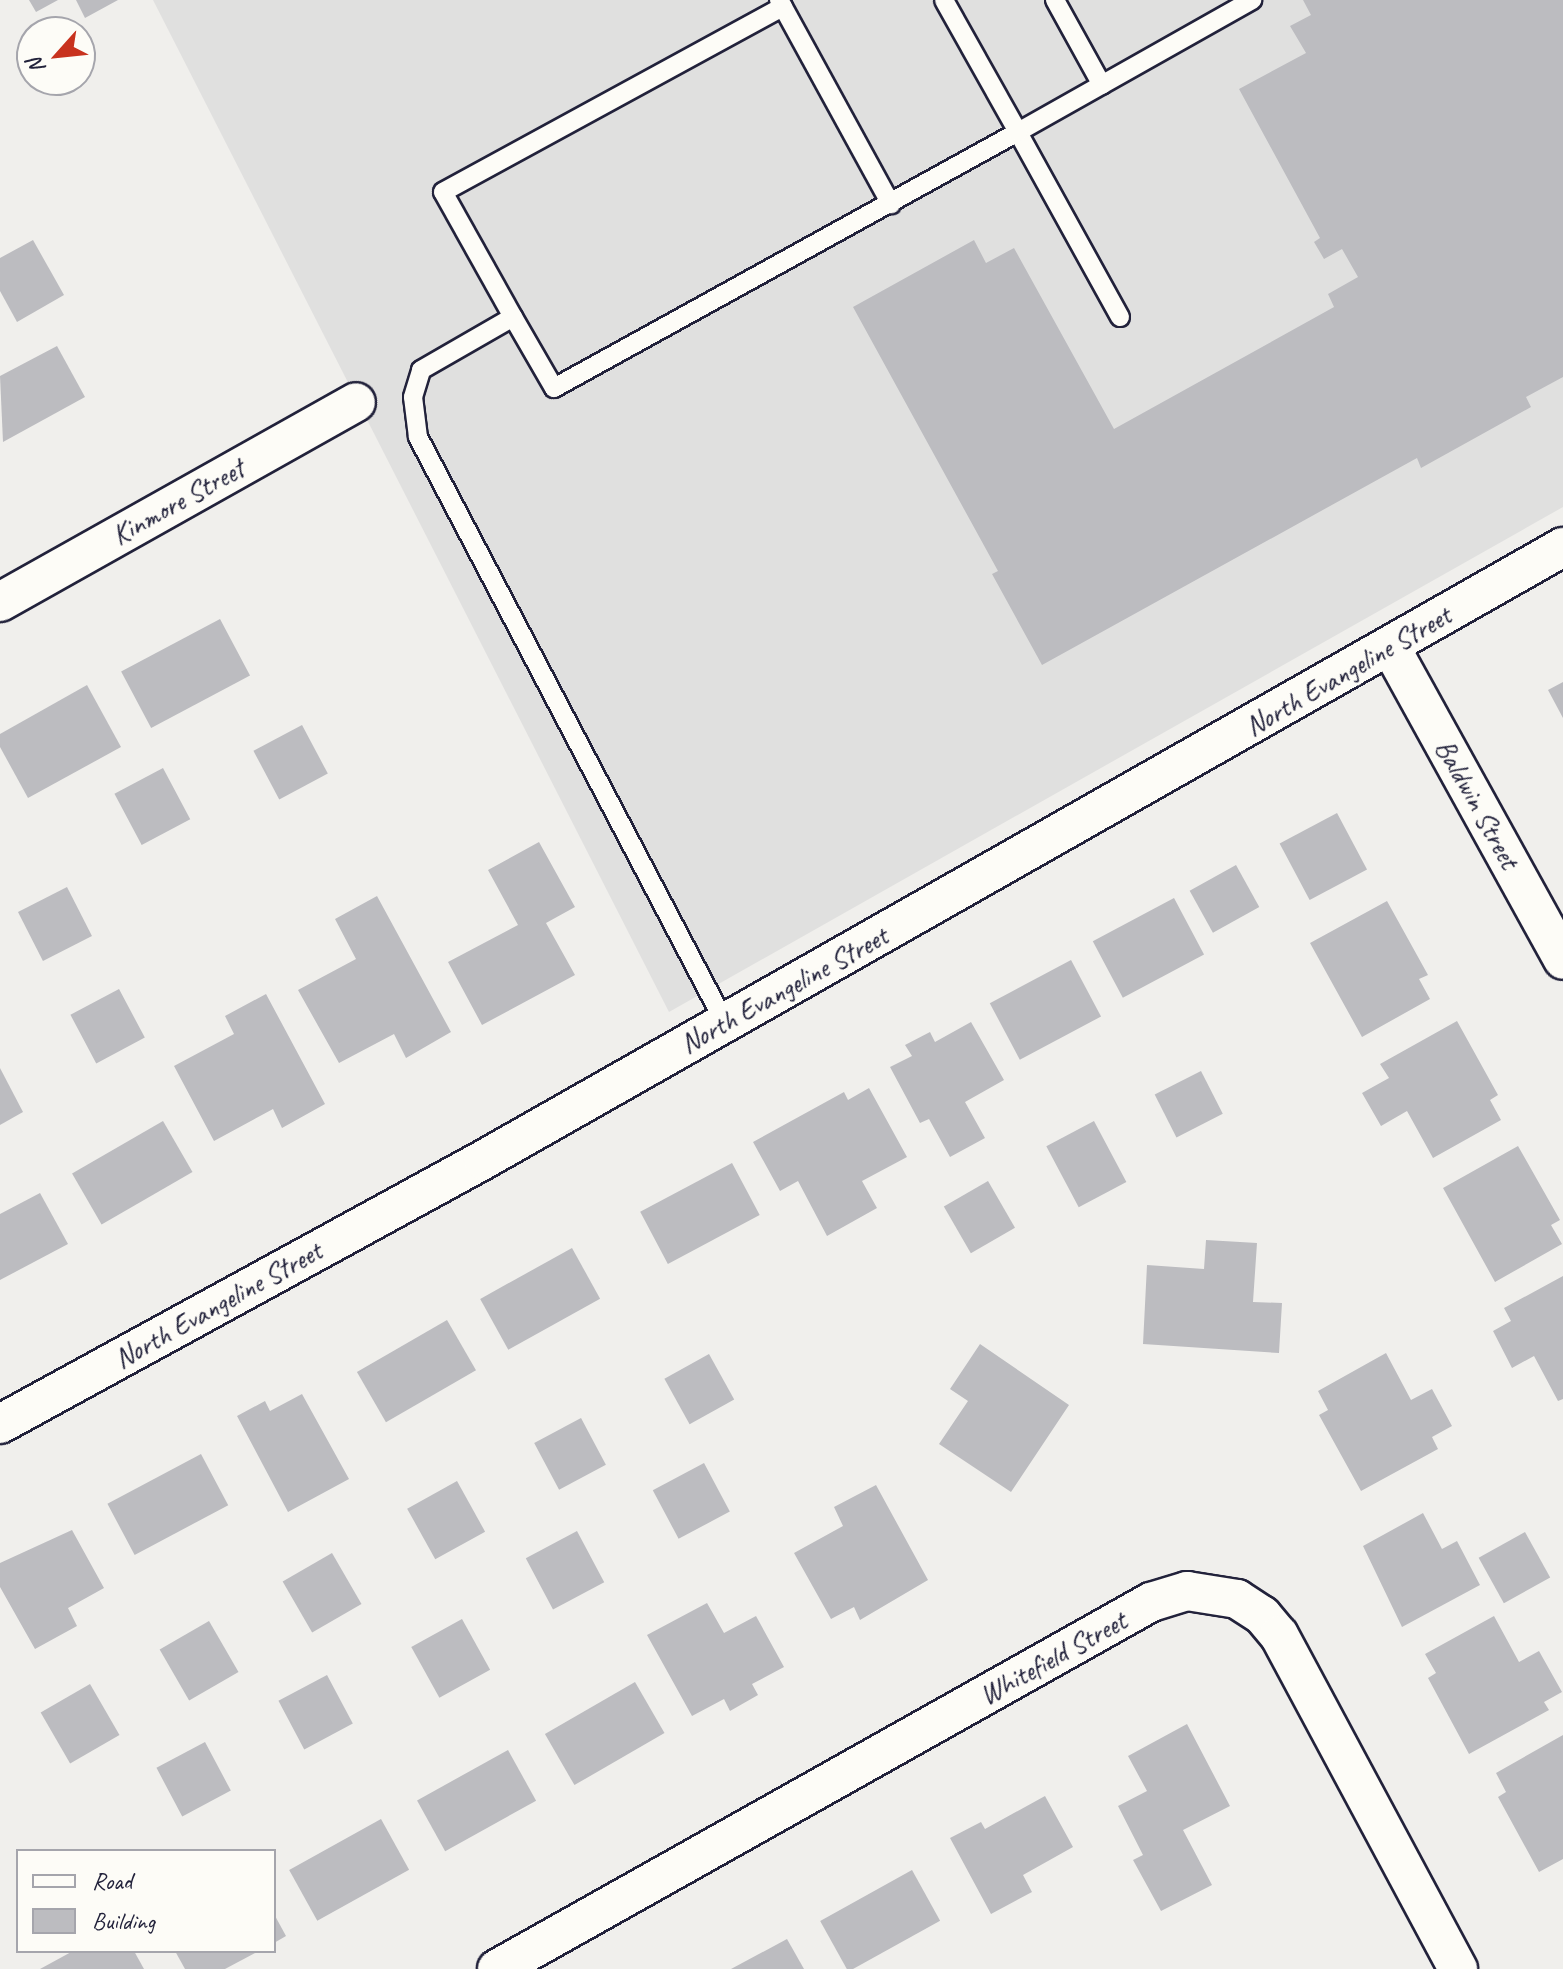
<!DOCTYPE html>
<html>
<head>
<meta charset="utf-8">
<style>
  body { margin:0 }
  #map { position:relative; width:1563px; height:1969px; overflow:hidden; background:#f0efec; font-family:Caveat,sans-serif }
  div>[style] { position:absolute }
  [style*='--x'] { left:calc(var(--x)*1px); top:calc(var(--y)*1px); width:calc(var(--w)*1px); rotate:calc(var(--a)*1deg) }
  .built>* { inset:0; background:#e0e0df }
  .building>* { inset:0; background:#bcbcc0; transform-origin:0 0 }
  .roads { filter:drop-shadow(2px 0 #22223b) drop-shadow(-2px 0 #22223b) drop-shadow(0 2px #22223b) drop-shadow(0 -2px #22223b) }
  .service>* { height:18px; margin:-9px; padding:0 9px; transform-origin:9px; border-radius:9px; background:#fdfcf7 }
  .minor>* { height:38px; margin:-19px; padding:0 19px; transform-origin:19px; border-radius:19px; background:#fdfcf7 }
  span { translate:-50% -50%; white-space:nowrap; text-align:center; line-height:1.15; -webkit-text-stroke:6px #fdfcf7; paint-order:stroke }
  .street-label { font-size:28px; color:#22223b }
  .legend { position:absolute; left:16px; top:1849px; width:260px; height:104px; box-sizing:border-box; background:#fdfcf7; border:2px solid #a5a5ac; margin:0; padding:10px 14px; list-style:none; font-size:24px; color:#22223b }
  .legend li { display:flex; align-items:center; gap:16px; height:40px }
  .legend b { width:40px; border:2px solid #a5a5ac }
  .north { position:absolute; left:16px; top:16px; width:80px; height:80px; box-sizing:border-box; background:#fdfcf7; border:2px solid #a5a5ac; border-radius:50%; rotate:243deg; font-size:22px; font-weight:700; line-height:32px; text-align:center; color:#22223b }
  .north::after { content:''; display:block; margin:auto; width:28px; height:36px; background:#c8321e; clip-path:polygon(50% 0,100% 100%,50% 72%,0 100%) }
</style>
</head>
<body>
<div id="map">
  <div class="built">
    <i style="clip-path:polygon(153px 0,1563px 0,1563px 507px,669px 1012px)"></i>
  </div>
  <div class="building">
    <i style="clip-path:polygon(29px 0,58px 0,36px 12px)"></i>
    <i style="clip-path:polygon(76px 0,118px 0,85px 18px)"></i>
    <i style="clip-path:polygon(1303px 0,1563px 0,1563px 377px,1526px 397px,1531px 407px,1421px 468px,1417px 458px,1042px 665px,992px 574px,998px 571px,853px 307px,974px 240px,986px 263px,1014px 248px,1114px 429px,1334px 307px,1328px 294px,1358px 277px,1342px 249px,1324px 259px,1314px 242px,1320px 238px,1239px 89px,1306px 53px,1290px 26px,1311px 15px)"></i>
    <i style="clip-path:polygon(33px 240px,64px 295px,17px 322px,0 291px,0 258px)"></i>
    <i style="clip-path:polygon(57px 346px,85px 397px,3px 442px,0 376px)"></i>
    <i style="left:220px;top:619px;width:64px;height:112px;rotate:62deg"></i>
    <i style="clip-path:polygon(1563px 682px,1563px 718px,1548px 690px)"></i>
    <i style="clip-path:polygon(87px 685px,121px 747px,28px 798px,0 747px,0 734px)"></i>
    <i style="left:302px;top:725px;width:55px;height:55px;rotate:62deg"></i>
    <i style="left:163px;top:768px;width:58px;height:55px;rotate:62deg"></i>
    <i style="left:1337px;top:813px;width:64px;height:65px;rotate:62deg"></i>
    <i style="clip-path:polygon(539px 842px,575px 907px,546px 923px,575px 975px,482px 1025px,448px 962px,518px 925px,488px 870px)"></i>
    <i style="left:1236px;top:865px;width:48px;height:53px;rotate:61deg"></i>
    <i style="left:67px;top:887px;width:55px;height:55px;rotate:63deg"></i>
    <i style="clip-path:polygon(377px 896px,451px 1032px,406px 1058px,394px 1034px,339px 1063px,298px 990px,356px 959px,335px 919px)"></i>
    <i style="left:1174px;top:898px;width:64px;height:92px;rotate:62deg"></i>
    <i style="clip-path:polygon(1387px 901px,1428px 975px,1419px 979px,1430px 999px,1362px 1037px,1310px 943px)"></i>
    <i style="left:1071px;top:960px;width:64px;height:92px;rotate:62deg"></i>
    <i style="left:119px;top:989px;width:55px;height:55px;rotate:62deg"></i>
    <i style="clip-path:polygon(266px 994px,325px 1104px,282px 1128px,273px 1109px,214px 1141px,174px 1066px,234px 1034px,225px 1016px)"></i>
    <i style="clip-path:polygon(1457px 1021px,1498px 1095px,1490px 1100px,1501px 1120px,1433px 1158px,1407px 1111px,1381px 1126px,1362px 1093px,1389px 1078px,1380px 1064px)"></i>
    <i style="clip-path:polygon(971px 1022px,1004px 1080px,965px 1102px,985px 1138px,950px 1157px,929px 1119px,920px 1123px,890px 1067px,912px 1056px,905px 1045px,930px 1032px,935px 1042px)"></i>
    <i style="clip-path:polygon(0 1068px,23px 1112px,0 1125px)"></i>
    <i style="left:1201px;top:1071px;width:48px;height:52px;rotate:63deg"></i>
    <i style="clip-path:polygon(869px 1088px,907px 1157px,862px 1181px,877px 1208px,827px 1236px,798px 1181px,780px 1191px,753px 1142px,844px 1092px,848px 1100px)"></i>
    <i style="left:163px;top:1121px;width:59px;height:105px;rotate:60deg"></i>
    <i style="left:1094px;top:1121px;width:69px;height:54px;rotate:62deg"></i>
    <i style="clip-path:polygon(1518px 1146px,1560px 1220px,1551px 1225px,1562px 1244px,1495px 1282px,1443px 1188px)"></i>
    <i style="left:732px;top:1163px;width:59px;height:104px;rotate:62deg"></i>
    <i style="left:988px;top:1181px;width:54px;height:51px;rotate:60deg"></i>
    <i style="clip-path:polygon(40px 1193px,68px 1244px,0 1280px,0 1214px)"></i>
    <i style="clip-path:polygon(1206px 1240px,1257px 1243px,1253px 1302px,1282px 1303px,1279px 1353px,1143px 1344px,1147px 1265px,1204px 1269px)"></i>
    <i style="left:572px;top:1248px;width:58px;height:105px;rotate:61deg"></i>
    <i style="clip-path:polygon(1563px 1276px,1563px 1399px,1558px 1401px,1534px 1356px,1512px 1368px,1493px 1331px,1511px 1321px,1504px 1308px)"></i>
    <i style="left:447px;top:1320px;width:58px;height:104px;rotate:60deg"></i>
    <i style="clip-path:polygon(980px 1344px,1069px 1405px,1011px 1492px,939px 1444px,968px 1401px,950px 1389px)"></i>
    <i style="clip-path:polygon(1386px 1353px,1411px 1400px,1432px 1389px,1452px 1426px,1432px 1437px,1438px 1449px,1361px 1491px,1319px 1415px,1328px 1410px,1318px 1391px)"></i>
    <i style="left:709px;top:1354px;width:52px;height:51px;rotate:61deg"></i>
    <i style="clip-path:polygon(302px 1394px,349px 1479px,288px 1512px,237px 1416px,265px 1401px,270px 1411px)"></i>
    <i style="left:581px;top:1418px;width:53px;height:53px;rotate:62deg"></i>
    <i style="left:201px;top:1454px;width:58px;height:106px;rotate:62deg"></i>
    <i style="left:704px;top:1463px;width:55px;height:58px;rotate:62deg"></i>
    <i style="left:457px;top:1481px;width:58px;height:57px;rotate:61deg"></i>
    <i style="clip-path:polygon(876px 1485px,928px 1580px,860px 1620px,854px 1607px,831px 1619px,794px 1553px,843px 1526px,834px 1507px)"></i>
    <i style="clip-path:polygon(1423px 1513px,1442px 1549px,1457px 1541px,1480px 1585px,1402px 1627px,1363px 1546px)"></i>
    <i style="clip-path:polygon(72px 1530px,104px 1588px,68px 1608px,77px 1626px,35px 1649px,0 1587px,0 1563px)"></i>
    <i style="left:577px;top:1531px;width:58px;height:58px;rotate:62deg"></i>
    <i style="left:1525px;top:1532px;width:52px;height:53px;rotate:61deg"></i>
    <i style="left:332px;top:1553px;width:59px;height:57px;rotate:60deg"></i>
    <i style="clip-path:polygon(707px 1603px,724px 1633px,756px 1616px,784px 1667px,752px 1684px,758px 1695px,730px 1711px,724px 1699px,692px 1716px,647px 1635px)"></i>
    <i style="clip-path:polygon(1494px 1616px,1519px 1662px,1539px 1651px,1562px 1692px,1544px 1702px,1549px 1710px,1469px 1754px,1428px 1678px,1436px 1673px,1425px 1654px)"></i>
    <i style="left:462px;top:1619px;width:58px;height:58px;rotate:61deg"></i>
    <i style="left:209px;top:1621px;width:59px;height:57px;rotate:60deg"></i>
    <i style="left:327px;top:1675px;width:55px;height:55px;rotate:62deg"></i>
    <i style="left:635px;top:1682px;width:59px;height:104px;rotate:60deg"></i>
    <i style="left:90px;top:1684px;width:59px;height:57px;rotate:60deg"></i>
    <i style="clip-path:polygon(1187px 1724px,1230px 1806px,1183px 1830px,1212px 1885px,1161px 1911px,1133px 1860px,1143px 1855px,1118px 1806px,1147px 1791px,1128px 1756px)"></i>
    <i style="clip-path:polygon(1563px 1735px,1563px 1859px,1539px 1872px,1498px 1797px,1506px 1792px,1496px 1773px)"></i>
    <i style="left:205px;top:1742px;width:55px;height:55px;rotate:62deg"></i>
    <i style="left:508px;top:1750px;width:58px;height:104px;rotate:61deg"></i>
    <i style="clip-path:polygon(1045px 1796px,1073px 1847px,1023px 1875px,1032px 1892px,991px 1914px,950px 1838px,981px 1822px,985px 1829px)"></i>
    <i style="left:381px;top:1819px;width:58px;height:105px;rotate:61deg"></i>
    <i style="left:912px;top:1870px;width:58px;height:105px;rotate:61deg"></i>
    <i style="clip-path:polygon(274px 1914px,286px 1936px,274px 1943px)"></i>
    <i style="clip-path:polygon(787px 1939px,804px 1969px,731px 1969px)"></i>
    <i style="clip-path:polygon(73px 1951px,134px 1951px,144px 1969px,40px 1969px)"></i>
    <i style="clip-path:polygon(175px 1951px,259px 1951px,225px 1969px,185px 1969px)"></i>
  </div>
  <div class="roads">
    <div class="service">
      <i style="--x:1055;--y:0;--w:97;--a:61.1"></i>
      <i style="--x:783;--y:7;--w:225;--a:61.3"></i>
      <i style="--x:513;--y:317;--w:143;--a:-119.2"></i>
      <i style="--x:443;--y:192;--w:387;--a:-28.6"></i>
      <i style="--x:783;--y:7;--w:8;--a:-120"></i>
      <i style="--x:1120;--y:317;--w:211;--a:-118.9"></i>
      <i style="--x:1018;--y:132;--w:269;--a:-29.4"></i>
      <i style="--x:725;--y:1023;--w:662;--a:-117.65"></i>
      <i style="--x:418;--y:437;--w:40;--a:-97.1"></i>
      <i style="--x:413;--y:397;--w:28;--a:-73"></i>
      <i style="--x:421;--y:370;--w:106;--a:-29.9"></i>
      <i style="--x:513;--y:317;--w:82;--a:60"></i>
      <i style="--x:554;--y:388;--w:530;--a:-28.89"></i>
      <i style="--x:1018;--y:132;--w:151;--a:-119.3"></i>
    </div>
    <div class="minor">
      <i style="--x:0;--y:602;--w:408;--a:-29.3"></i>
      <i style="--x:1391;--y:648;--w:356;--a:61.1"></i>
      <i style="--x:0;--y:1424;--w:550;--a:-28.66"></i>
      <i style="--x:483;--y:1160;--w:1242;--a:-29.58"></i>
      <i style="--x:497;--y:1969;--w:750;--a:-29.3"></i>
      <i style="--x:1151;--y:1602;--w:38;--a:-17"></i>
      <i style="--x:1187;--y:1591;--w:51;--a:9.1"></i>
      <i style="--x:1237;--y:1599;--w:30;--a:33"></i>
      <i style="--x:1262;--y:1615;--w:26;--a:50"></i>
      <i style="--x:1279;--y:1635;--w:379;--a:61.8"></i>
    </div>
  </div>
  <div class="street-label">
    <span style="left:178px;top:502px;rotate:-29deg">Kinmore Street</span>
    <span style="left:1348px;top:671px;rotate:-30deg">North Evangeline Street</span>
    <span style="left:1477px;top:804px;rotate:61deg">Baldwin Street</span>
    <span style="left:784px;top:990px;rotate:-29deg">North Evangeline Street</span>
    <span style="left:218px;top:1305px;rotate:-29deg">North Evangeline Street</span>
    <span style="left:1053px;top:1658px;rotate:-29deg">Whitefield Street</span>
  </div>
  <ul class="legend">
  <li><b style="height:10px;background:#fdfcf7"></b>Road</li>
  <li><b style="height:22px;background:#bcbcc0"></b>Building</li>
  </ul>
  <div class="north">N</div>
</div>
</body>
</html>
